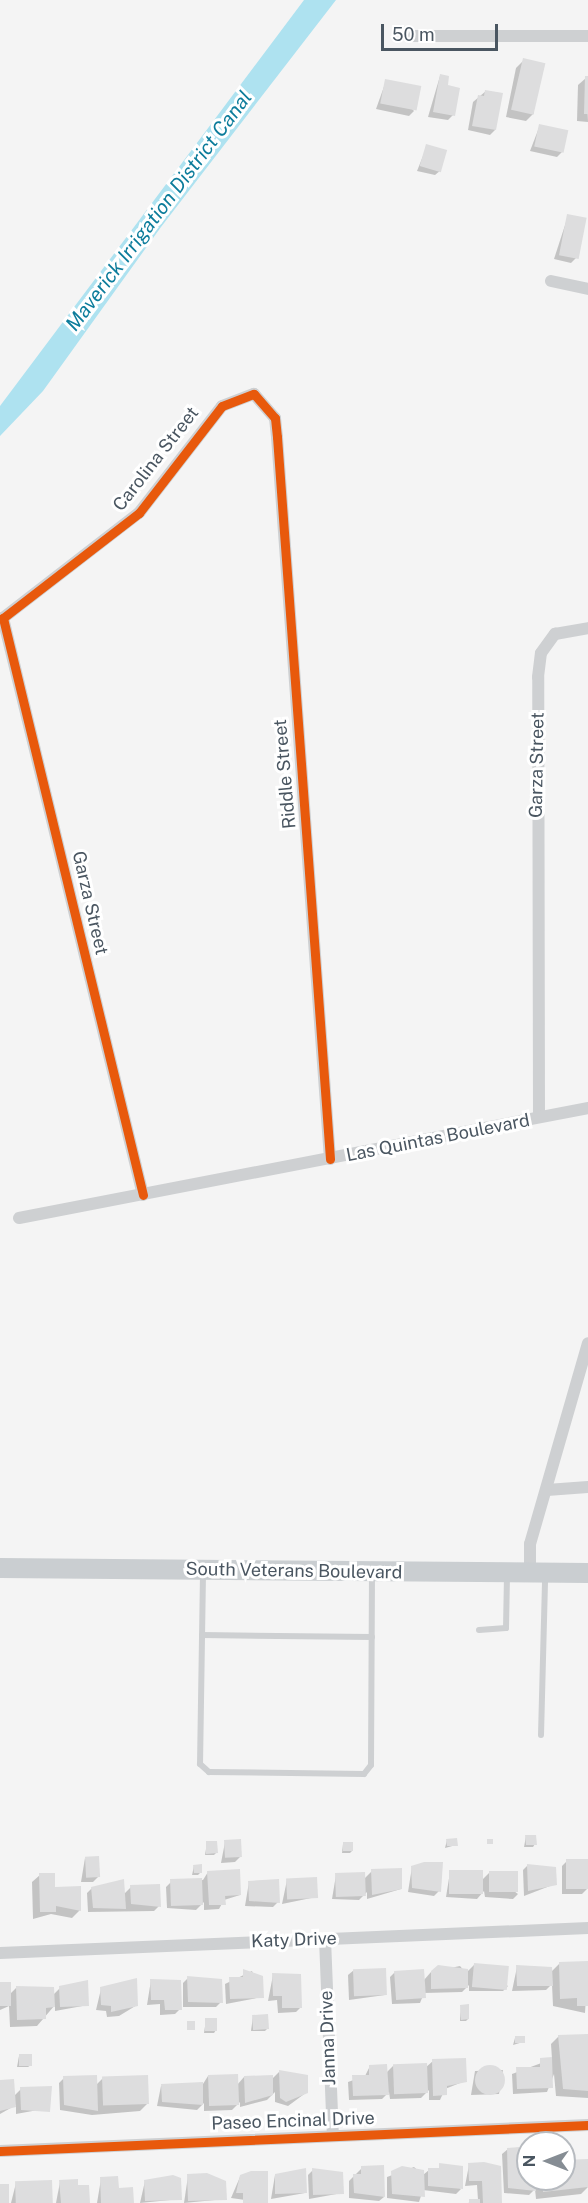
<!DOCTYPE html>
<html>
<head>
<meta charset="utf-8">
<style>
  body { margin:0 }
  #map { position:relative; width:588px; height:2203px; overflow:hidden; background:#f4f4f4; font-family:"Public Sans",sans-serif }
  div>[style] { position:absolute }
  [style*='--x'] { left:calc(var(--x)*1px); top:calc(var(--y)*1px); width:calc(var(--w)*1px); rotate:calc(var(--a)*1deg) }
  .water>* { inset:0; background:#aee2f0 }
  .shadow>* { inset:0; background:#0003 }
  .building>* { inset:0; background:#ddddde; transform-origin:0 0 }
  .round { border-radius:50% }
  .service>* { height:6px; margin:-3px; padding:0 3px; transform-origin:3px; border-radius:3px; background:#ced0d2 }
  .minor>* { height:12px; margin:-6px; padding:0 6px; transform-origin:6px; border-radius:6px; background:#ced0d2 }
  .primary>* { height:20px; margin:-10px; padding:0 10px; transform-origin:10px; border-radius:10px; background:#caced1 }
  .cycleway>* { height:9px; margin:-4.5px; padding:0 4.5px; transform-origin:4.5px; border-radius:4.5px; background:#e8590c }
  span { translate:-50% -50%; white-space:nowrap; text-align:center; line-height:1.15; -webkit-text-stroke:6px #fff; paint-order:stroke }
  .street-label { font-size:18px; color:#4a5661 }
  .water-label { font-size:20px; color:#0c7c9b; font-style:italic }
  .north { position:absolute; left:516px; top:2131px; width:60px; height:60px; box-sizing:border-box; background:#fff; border:2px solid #b7bbc0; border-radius:50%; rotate:270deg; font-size:16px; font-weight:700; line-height:24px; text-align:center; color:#4a5661 }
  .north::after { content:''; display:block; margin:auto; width:21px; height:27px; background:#868d94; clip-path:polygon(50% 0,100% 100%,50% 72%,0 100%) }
  .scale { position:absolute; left:381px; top:24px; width:117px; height:27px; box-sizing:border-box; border:3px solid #4a5661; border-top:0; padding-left:8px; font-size:18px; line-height:21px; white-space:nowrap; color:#4a5661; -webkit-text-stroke:4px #fff; paint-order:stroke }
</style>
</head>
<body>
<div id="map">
  <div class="water">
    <i style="clip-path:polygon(304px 0,336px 0,161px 227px,43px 391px,0 436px,0 406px)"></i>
  </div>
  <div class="shadow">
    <i style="clip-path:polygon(524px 60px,534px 113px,526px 121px,506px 117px,516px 68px)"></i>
    <i style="clip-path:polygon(440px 76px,453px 115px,448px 120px,428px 117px)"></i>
    <i style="clip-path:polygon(586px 78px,588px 122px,577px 121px,578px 85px)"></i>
    <i style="clip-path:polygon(386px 81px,414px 111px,409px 116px,376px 109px)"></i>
    <i style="clip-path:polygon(486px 91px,495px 130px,490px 135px,468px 130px,473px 102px)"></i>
    <i style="clip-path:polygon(540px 125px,562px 152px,557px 157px,530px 151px)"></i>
    <i style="clip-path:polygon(427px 146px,441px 170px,435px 175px,417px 171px)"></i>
    <i style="clip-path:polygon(568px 216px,576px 258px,571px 263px,554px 259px)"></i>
    <i style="clip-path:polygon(526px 1836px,535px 1844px,533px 1847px,524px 1847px)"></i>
    <i style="clip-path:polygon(447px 1840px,456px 1845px,445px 1848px)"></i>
    <i style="clip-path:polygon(225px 1842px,240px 1857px,235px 1862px,221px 1863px)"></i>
    <i style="clip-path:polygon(207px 1843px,217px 1852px,214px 1855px,205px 1855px)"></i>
    <i style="clip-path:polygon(343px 1844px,352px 1851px,350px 1853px,342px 1853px)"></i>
    <i style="clip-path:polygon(85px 1858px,98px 1877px,93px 1882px,81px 1882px)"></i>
    <i style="clip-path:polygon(567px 1861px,587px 1889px,582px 1894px,562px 1894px,562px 1866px)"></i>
    <i style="clip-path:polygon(528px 1865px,555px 1884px,524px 1896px,523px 1870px)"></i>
    <i style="clip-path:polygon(194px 1866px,201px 1872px,198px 1875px,192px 1875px)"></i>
    <i style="clip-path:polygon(412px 1867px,439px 1891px,434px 1896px,408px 1892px)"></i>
    <i style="clip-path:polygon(372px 1871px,401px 1889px,367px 1899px,367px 1892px,359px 1900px,332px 1899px,336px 1875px,364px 1879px)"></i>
    <i style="clip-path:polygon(208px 1872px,240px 1895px,224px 1900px,219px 1909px,204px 1910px,204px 1902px,196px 1910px,167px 1908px,166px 1887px,171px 1882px,203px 1880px)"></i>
    <i style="clip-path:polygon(450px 1872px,481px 1881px,489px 1873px,518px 1894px,513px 1899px,485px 1897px,484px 1891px,477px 1899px,446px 1897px)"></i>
    <i style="clip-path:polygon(40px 1875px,80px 1910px,72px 1918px,51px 1914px,33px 1919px,32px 1882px)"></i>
    <i style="clip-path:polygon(287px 1880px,316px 1897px,282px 1904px)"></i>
    <i style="clip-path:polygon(249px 1882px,278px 1902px,273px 1907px,245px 1906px)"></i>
    <i style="clip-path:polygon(131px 1887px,159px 1906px,154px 1911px,88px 1912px,87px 1893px,92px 1888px,124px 1894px)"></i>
    <i style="clip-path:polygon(588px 1962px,585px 2013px,553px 2006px,552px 1984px,546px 1990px,512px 1991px,517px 1967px,551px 1972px,560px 1963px)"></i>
    <i style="clip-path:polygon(474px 1965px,508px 1986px,503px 1991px,469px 1991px,469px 1985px,462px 1992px,424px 1993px,420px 2003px,392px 2004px,390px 1977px,395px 1972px,424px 1980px,431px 1972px,460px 1966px,466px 1973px)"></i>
    <i style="clip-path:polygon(354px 1970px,385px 1995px,349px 2000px,348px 1975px)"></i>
    <i style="clip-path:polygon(252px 1971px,262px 1997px,226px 2004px,225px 1984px)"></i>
    <i style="clip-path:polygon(273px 1975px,301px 2007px,296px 2012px,278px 2013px,277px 2000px,268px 2001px)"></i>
    <i style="clip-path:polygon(188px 1978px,221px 2002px,216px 2007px,183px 2007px,183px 1983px)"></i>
    <i style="clip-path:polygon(151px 1980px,180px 2009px,175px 2014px,160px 2015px,160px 2004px,147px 2005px)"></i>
    <i style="clip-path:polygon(0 1984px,10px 1994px,16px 1988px,53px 1995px,60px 1988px,88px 2005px,55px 2011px,55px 2005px,37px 2026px,10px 2027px,9px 2006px,0 2010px)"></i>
    <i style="clip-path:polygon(101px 1989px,137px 2005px,119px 2016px,107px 2017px,106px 2011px,96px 2010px)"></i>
    <i style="clip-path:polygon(461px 2006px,468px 2019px,466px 2021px,460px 2021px)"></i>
    <i style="clip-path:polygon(253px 2016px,267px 2029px,265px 2031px,251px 2031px)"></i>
    <i style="clip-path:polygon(206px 2020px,216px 2030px,214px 2033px,204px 2033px)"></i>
    <i style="clip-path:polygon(588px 2035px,588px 2098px,556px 2096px,554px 2074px,547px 2092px,513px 2094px,512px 2074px,552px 2059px,551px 2044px,559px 2036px)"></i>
    <i style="clip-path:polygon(515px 2038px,523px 2042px,513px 2045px)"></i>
    <i style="clip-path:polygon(19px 2056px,31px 2065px,28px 2067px,17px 2067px)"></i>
    <i style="clip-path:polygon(433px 2061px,465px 2081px,445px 2089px,440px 2100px,429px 2100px,429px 2090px,421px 2098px,390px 2099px,389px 2092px,382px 2099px,349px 2100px,348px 2082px,365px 2076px,370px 2066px,386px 2073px,394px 2065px,425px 2068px)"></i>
    <i style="clip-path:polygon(503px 2070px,499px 2094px,471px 2095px,475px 2071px)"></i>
    <i style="clip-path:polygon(279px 2072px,307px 2092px,288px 2106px,275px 2102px,275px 2092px,267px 2100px,240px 2107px,240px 2102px,232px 2110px,204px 2111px,204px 2103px,197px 2110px,157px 2106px,161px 2086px,203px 2084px,208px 2076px,237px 2085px,244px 2077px,271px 2080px)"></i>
    <i style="clip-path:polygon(64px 2078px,96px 2085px,103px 2078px,148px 2103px,140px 2111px,92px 2115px,60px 2110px,59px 2083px)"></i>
    <i style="clip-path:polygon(0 2082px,14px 2096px,21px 2089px,49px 2108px,16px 2114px,16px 2105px,0 2114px)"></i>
    <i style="clip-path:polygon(508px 2149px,518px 2164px,528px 2163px,528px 2179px,564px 2179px,564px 2161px,588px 2160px,588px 2199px,588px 2187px,581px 2194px,536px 2199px,535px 2189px,529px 2195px,504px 2193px,502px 2154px)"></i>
    <i style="clip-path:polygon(469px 2165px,501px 2203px,468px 2203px,478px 2200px,477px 2185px,465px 2186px)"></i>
    <i style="clip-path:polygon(414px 2167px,423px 2175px,429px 2170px,461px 2189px,456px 2194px,423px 2190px,419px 2202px,387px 2198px,387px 2177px)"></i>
    <i style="clip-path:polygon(362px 2168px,384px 2197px,379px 2201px,349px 2198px,349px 2181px)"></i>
    <i style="clip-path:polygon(313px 2170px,342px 2193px,309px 2199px,308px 2175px)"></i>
    <i style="clip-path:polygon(275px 2175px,305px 2193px,271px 2199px)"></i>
    <i style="clip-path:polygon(188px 2176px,225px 2199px,184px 2203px)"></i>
    <i style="clip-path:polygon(240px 2177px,267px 2203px,231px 2198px)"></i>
    <i style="clip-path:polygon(101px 2179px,117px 2189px,133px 2203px,97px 2203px)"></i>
    <i style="clip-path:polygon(145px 2181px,180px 2199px,140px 2203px)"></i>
    <i style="clip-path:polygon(60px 2182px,76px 2187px,89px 2203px,56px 2203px)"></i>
    <i style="clip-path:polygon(16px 2183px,51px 2203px,11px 2203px)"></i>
  </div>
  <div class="building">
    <i style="left:523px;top:58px;width:23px;height:53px;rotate:13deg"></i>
    <i style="clip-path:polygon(440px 74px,449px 76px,448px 85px,460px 88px,455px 116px,433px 112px)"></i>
    <i style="clip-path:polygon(585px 76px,588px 76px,588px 114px,584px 114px)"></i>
    <i style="left:385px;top:79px;width:37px;height:25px;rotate:11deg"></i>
    <i style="clip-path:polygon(485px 90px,503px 93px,496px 130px,472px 126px,478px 95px,484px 96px)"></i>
    <i style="left:539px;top:124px;width:30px;height:23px;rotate:12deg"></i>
    <i style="left:426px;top:144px;width:22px;height:23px;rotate:16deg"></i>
    <i style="left:567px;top:214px;width:20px;height:42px;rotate:11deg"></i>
    <i style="clip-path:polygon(525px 1835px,536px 1835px,537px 1845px,526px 1845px)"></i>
    <i style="clip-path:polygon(457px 1838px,458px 1846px,447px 1846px,446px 1839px)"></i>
    <i style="left:241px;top:1839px;width:18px;height:17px;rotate:87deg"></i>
    <i style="left:487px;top:1839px;width:6px;height:5px"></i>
    <i style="clip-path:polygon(206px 1841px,217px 1841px,218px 1853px,206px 1854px)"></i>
    <i style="left:343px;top:1842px;width:10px;height:9px"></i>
    <i style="left:99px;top:1856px;width:21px;height:14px;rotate:87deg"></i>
    <i style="left:588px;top:1859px;width:30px;height:22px;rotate:90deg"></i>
    <i style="clip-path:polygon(424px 1862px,443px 1862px,441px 1892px,412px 1888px,411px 1866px)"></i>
    <i style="clip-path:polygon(202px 1864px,202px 1873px,194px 1873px,193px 1865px)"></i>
    <i style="clip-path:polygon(527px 1864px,556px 1867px,557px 1885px,528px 1891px)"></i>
    <i style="clip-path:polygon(402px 1868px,402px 1889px,372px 1895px,371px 1869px)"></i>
    <i style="clip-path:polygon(240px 1869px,241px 1895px,225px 1896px,226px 1905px,209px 1905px,207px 1871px)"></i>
    <i style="left:483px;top:1870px;width:24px;height:34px;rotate:90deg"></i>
    <i style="left:489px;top:1871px;width:29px;height:21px"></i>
    <i style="left:365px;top:1872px;width:24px;height:30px;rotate:88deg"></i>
    <i style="clip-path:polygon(39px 1873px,55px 1873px,55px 1887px,81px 1886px,81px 1911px,56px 1906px,56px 1912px,40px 1912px)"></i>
    <i style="left:317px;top:1877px;width:21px;height:31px;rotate:87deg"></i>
    <i style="left:202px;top:1878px;width:27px;height:32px;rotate:88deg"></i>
    <i style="clip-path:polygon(124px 1879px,126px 1909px,93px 1908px,91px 1887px)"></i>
    <i style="clip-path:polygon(279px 1879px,280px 1903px,249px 1901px,248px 1881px)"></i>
    <i style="clip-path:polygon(160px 1884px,161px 1907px,131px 1904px,130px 1885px)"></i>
    <i style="clip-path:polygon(588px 1961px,588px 2006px,577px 2006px,577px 1998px,560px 1999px,559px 1962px)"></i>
    <i style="left:474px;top:1963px;width:35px;height:24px;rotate:5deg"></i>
    <i style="clip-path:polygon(438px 1965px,468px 1969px,468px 1988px,431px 1989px,431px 1971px)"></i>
    <i style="clip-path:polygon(516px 1965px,552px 1967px,553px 1986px,517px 1986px)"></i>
    <i style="left:386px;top:1968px;width:27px;height:33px;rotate:88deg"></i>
    <i style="clip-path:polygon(243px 1969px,263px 1976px,264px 1998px,230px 1999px,229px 1977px,243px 1977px)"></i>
    <i style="left:424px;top:1969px;width:29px;height:30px;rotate:86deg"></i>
    <i style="clip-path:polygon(272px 1973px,301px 1974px,302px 2008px,282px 2008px,282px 1996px,273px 1996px)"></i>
    <i style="clip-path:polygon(187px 1976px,222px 1979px,223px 2003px,188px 2002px)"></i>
    <i style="clip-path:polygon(137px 1978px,138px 2006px,111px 2012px,111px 2006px,101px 2005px,100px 1987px)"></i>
    <i style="clip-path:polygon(150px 1979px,181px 1980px,182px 2010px,165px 2010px,164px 2000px,151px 2000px)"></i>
    <i style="clip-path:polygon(88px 1980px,89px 2006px,60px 2007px,59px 1986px)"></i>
    <i style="left:0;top:1982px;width:11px;height:24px"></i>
    <i style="clip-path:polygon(16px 1986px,54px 1987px,55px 2007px,46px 2008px,46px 2019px,17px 2020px)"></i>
    <i style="clip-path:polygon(469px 2004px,469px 2019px,461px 2020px,460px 2005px)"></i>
    <i style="left:268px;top:2014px;width:15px;height:16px;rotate:86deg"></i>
    <i style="left:217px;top:2018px;width:13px;height:12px;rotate:90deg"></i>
    <i style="left:187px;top:2021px;width:8px;height:9px"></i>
    <i style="clip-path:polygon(588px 2034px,588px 2091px,563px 2089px,558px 2035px)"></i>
    <i style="left:515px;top:2036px;width:10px;height:7px"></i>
    <i style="left:19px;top:2054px;width:13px;height:12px"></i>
    <i style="clip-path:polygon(552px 2057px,553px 2088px,517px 2089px,516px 2067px,540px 2067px,540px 2058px)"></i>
    <i style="clip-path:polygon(466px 2058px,467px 2082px,447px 2086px,447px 2095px,433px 2096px,432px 2059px)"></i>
    <i style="left:427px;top:2063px;width:30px;height:34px;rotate:88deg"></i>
    <i style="clip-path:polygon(387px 2064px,389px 2095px,353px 2096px,352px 2075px,369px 2075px,369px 2065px)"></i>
    <i class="round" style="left:475px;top:2065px;width:30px;height:30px"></i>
    <i style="clip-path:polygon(279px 2070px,308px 2075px,308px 2093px,286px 2102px,280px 2098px)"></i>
    <i style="left:238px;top:2074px;width:31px;height:30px;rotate:88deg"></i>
    <i style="clip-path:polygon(97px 2075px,98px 2111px,64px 2105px,63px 2076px)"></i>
    <i style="left:148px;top:2075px;width:29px;height:46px;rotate:88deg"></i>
    <i style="clip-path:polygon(273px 2075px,273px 2095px,245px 2103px,244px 2076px)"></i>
    <i style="clip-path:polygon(14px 2079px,16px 2107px,0 2111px,0 2080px)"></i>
    <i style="clip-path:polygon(203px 2082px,203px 2105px,162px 2102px,161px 2084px)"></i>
    <i style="clip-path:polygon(52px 2086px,50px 2112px,21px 2110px,20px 2087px)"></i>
    <i style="clip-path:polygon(519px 2147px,519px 2162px,528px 2162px,528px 2179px,535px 2179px,536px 2191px,508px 2188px,507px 2148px)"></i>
    <i style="clip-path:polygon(588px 2159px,588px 2187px,543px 2192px,542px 2179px,564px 2179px,564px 2160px)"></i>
    <i style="clip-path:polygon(484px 2162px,501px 2166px,502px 2203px,483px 2203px,482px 2181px,469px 2181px,468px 2163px)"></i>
    <i style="clip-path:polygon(439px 2163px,463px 2166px,463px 2189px,428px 2186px,428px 2168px,439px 2168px)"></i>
    <i style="clip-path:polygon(384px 2165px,385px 2197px,354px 2193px,353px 2174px,361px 2174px,361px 2166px)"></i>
    <i style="clip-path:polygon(402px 2166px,424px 2170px,425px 2197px,392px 2194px,391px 2171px)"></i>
    <i style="clip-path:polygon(306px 2168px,307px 2193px,275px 2194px,275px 2174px)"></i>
    <i style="clip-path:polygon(312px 2168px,343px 2172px,344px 2194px,313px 2195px)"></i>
    <i style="clip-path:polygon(251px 2171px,268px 2171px,268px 2203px,243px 2203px,243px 2193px,236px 2193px,240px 2175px)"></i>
    <i style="clip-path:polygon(207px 2173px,226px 2181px,227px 2200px,188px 2201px,187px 2174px)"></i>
    <i style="clip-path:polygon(173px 2175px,181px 2178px,182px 2200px,145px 2201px,144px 2180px)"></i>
    <i style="clip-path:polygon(118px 2176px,119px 2188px,133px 2187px,134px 2203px,101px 2203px,100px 2177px)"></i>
    <i style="clip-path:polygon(78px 2179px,78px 2185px,89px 2185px,90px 2203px,61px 2203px,59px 2180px)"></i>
    <i style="left:52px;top:2180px;width:23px;height:37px;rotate:88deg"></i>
    <i style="left:0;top:2184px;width:9px;height:19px"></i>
    <i style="left:469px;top:2199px;width:11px;height:4px"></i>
  </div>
  <div class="service">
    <i style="--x:203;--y:1574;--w:190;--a:90.9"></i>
    <i style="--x:200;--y:1764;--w:12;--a:42"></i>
    <i style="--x:209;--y:1772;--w:155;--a:0.7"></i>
    <i style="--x:364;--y:1774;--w:11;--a:-52"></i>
    <i style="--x:371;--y:1765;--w:191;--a:-89.7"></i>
    <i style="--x:479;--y:1630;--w:27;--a:-4"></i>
    <i style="--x:506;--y:1628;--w:53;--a:-88.9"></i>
    <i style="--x:202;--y:1635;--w:170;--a:0.7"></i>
    <i style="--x:541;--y:1735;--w:158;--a:-88.5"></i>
  </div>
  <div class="minor">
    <i style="--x:414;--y:36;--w:174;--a:0"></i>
    <i style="--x:551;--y:281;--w:38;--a:12"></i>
    <i style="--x:539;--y:1117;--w:440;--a:-90.1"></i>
    <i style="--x:538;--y:677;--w:24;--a:-83"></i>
    <i style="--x:541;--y:653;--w:24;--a:-54"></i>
    <i style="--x:555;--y:634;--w:34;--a:-10"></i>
    <i style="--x:143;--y:1195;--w:594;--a:-103.64"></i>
    <i style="--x:3;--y:618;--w:172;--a:-37.7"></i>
    <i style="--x:139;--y:513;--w:135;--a:-52.2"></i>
    <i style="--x:222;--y:406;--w:34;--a:-21"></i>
    <i style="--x:254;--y:394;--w:32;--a:49"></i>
    <i style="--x:275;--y:418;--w:19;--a:84"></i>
    <i style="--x:277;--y:437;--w:724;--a:85.8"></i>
    <i style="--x:19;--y:1218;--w:580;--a:-10.94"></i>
    <i style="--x:547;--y:1490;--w:41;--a:-4.2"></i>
    <i style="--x:530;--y:1573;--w:29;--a:-90"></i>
    <i style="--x:530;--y:1544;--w:209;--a:-73.9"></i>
    <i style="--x:325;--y:1939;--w:197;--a:87.7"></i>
    <i style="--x:0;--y:1953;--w:589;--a:-2.43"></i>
    <i style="--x:0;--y:2151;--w:589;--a:-2.53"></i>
  </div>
  <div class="primary">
    <i style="--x:0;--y:1568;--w:588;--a:0.49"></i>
  </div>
  <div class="cycleway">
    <i style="--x:143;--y:1195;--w:594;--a:-103.64"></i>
    <i style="--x:3;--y:618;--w:172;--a:-37.7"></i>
    <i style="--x:139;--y:513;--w:135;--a:-52.2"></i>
    <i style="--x:222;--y:406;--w:34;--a:-21"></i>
    <i style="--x:254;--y:394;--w:32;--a:49"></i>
    <i style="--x:275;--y:418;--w:19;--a:84"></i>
    <i style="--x:277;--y:437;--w:724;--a:85.8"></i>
    <i style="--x:0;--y:2151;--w:589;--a:-2.53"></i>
  </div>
  <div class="street-label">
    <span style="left:156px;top:459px;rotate:-52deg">Carolina Street</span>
    <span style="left:537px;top:765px;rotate:-89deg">Garza Street</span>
    <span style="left:285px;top:774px;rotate:-95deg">Riddle Street</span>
    <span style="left:90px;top:903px;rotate:77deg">Garza Street</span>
    <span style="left:438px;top:1138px;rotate:-11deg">Las Quintas Boulevard</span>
    <span style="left:294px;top:1571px;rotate:1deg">South Veterans Boulevard</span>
    <span style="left:294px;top:1940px;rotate:-2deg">Katy Drive</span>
    <span style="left:328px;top:2038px;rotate:-92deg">Janna Drive</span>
    <span style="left:293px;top:2121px;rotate:-2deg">Paseo Encinal Drive</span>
  </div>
  <div class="water-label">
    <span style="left:159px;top:211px;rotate:-53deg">Maverick Irrigation District Canal</span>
  </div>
  <div class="north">N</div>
  <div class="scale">50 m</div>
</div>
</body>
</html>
